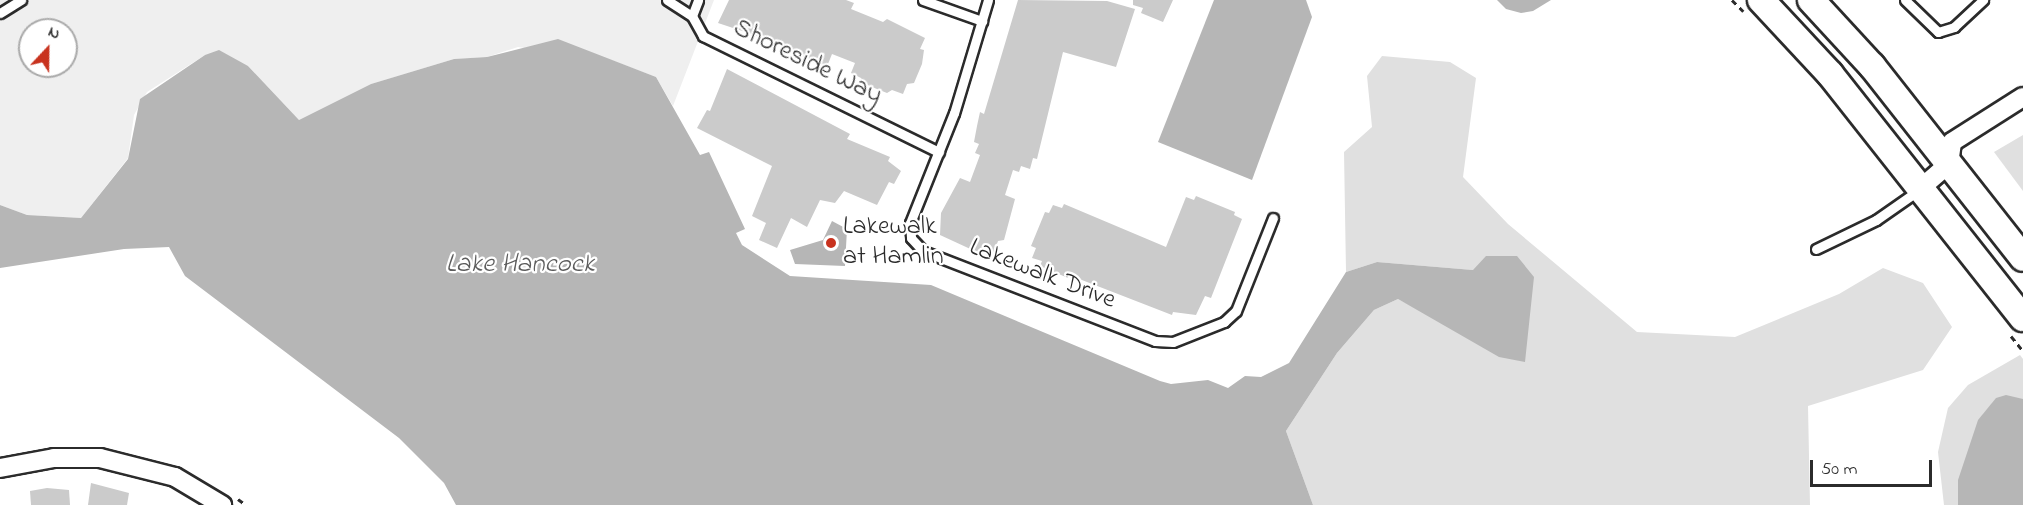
<!DOCTYPE html>
<html>
<head>
<meta charset="utf-8">
<style>
  body { margin:0 }
  #map { position:relative; width:2023px; height:505px; overflow:hidden; background:#fff; font-family:"Indie Flower",sans-serif }
  div>[style] { position:absolute }
  [style*='--x'] { left:calc(var(--x)*1px); top:calc(var(--y)*1px); width:calc(var(--w)*1px); rotate:calc(var(--a)*1deg) }
  .built>* { inset:0; background:#efefef }
  .green>* { inset:0; background:#e0e0e0 }
  .water>* { inset:0; background:#b6b6b6 }
  .building>* { inset:0; background:#cbcbcb }
  .path>* { height:3px; margin-top:-1.5px; transform-origin:0; background:repeating-linear-gradient(90deg,#2b2b2b 0 6px,transparent 0 10.5px) }
  .roads { filter:drop-shadow(2px 0 #2b2b2b) drop-shadow(-2px 0 #2b2b2b) drop-shadow(0 2px #2b2b2b) drop-shadow(0 -2px #2b2b2b) }
  .lane>* { height:9px; margin:-4.5px; padding:0 4.5px; transform-origin:4.5px; border-radius:4.5px; background:#fff }
  .street>* { height:18px; margin:-9px; padding:0 9px; transform-origin:9px; border-radius:9px; background:#fff }
  .secondary>* { height:26px; margin:-13px; padding:0 13px; transform-origin:13px; border-radius:13px; background:#fff }
  .dots>* { width:16px; height:16px; translate:-50% -50%; box-sizing:border-box; border:3px solid #fff; border-radius:50% }
  span { translate:-50% -50%; white-space:nowrap; text-align:center; line-height:1.15; -webkit-text-stroke:4.5px #fff; paint-order:stroke }
  .street-label { font-size:26px; color:#2b2b2b }
  .poi-label { font-size:26px; color:#2b2b2b }
  .left { translate:0 -50%; text-align:left }
  .water-label { font-size:27px; color:#5c5c5c; font-style:italic }
  .north { position:absolute; left:18px; top:18px; width:60px; height:60px; box-sizing:border-box; background:#fff; border:2px solid #aaa; border-radius:50%; rotate:22deg; font-size:16px; font-weight:700; line-height:24px; text-align:center; color:#2b2b2b }
  .north::after { content:''; display:block; margin:auto; width:21px; height:27px; background:#c8321e; clip-path:polygon(50% 0,100% 100%,50% 72%,0 100%) }
  .scale { position:absolute; left:1810px; top:460px; width:122px; height:27px; box-sizing:border-box; border:3px solid #2b2b2b; border-top:0; padding-left:8px; font-size:18px; line-height:21px; white-space:nowrap; color:#2b2b2b; -webkit-text-stroke:4px #fff; paint-order:stroke }
</style>
</head>
<body>
<div id="map">
  <div class="built">
    <i style="clip-path:polygon(evenodd,0 0,714px 0,673px 106px,656px 77px,614px 61px,518px 47px,487px 57px,454px 59px,371px 84px,299px 120px,248px 66px,205px 55px,147px 92px,134px 115px,128px 158px,81px 218px,27px 215px,0 205px,0 0,30px 30px,66px 30px,66px 66px,30px 66px,30px 30px)"></i>
  </div>
  <div class="green">
    <i style="clip-path:polygon(1382px 56px,1450px 62px,1476px 78px,1463px 177px,1508px 224px,1637px 332px,1735px 337px,1839px 294px,1883px 268px,1923px 283px,1952px 327px,1923px 370px,1808px 406px,1810px 505px,1313px 505px,1286px 431px,1337px 353px,1374px 310px,1398px 299px,1439px 320px,1473px 270px,1377px 262px,1346px 272px,1344px 152px,1372px 127px,1367px 76px)"></i>
    <i style="clip-path:polygon(2023px 135px,2023px 191px,1994px 152px)"></i>
    <i style="clip-path:polygon(2020px 355px,2023px 359px,2023px 505px,1944px 505px,1938px 452px,1948px 408px,1968px 385px)"></i>
  </div>
  <div class="water">
    <i style="clip-path:polygon(1214px 0,1306px 0,1312px 17px,1252px 180px,1158px 142px)"></i>
    <i style="clip-path:polygon(1497px 0,1551px 0,1533px 11px,1521px 13px,1506px 9px)"></i>
    <i style="clip-path:polygon(558px 39px,656px 77px,700px 155px,709px 152px,745px 229px,736px 233px,742px 245px,790px 276px,931px 285px,1160px 381px,1171px 384px,1208px 380px,1228px 388px,1245px 376px,1261px 377px,1289px 363px,1346px 272px,1377px 262px,1473px 270px,1486px 256px,1517px 256px,1534px 277px,1525px 362px,1499px 357px,1398px 299px,1374px 310px,1337px 353px,1286px 431px,1313px 505px,456px 505px,444px 483px,399px 438px,185px 276px,169px 247px,124px 249px,0 268px,0 205px,27px 215px,81px 218px,128px 159px,140px 99px,205px 55px,219px 50px,248px 66px,299px 120px,371px 84px,454px 59px,487px 57px)"></i>
    <i style="clip-path:polygon(832px 221px,847px 229px,845px 266px,795px 264px,790px 250px,823px 240px)"></i>
    <i style="clip-path:polygon(2006px 395px,2023px 399px,2023px 505px,1958px 505px,1958px 480px,1978px 420px,1996px 398px)"></i>
  </div>
  <div class="building">
    <i style="clip-path:polygon(729px 0,846px 0,854px 3px,851px 9px,883px 22px,887px 19px,925px 38px,920px 49px,924px 50px,922px 64px,914px 83px,907px 84px,903px 94px,892px 90px,887px 93px,862px 83px,861px 78px,851px 73px,855px 63px,832px 54px,826px 69px,775px 42px,718px 23px)"></i>
    <i style="clip-path:polygon(1018px 0,1107px 1px,1135px 9px,1116px 67px,1063px 52px,1037px 159px,1033px 158px,1030px 169px,1021px 166px,1019px 172px,1013px 170px,1005px 195px,1015px 199px,1004px 240px,998px 241px,994px 252px,984px 247px,979px 253px,940px 235px,941px 213px,960px 178px,970px 182px,980px 155px,975px 153px,979px 144px,974px 142px,977px 126px,980px 112px,984px 114px)"></i>
    <i style="clip-path:polygon(1133px 0,1173px 0,1163px 22px,1141px 13px,1143px 8px,1133px 5px)"></i>
    <i style="clip-path:polygon(727px 69px,850px 134px,847px 139px,890px 157px,888px 161px,901px 171px,894px 184px,889px 182px,877px 205px,844px 191px,835px 203px,820px 200px,807px 227px,791px 218px,777px 248px,759px 240px,766px 223px,752px 216px,772px 166px,697px 128px,707px 110px,710px 111px)"></i>
    <i style="clip-path:polygon(1196px 196px,1235px 212px,1234px 215px,1242px 219px,1211px 298px,1205px 296px,1196px 315px,1173px 312px,1172px 315px,1069px 275px,1068px 278px,1040px 266px,1042px 261px,1032px 258px,1036px 248px,1031px 246px,1045px 212px,1049px 213px,1053px 205px,1062px 208px,1064px 204px,1166px 247px,1186px 197px,1194px 200px)"></i>
    <i style="clip-path:polygon(91px 483px,129px 493px,127px 505px,88px 505px)"></i>
    <i style="clip-path:polygon(47px 488px,69px 490px,70px 505px,31px 505px,30px 491px)"></i>
  </div>
  <div class="path">
    <i style="--x:1732;--y:0;--w:16;--a:45"></i>
    <i style="--x:2011;--y:336;--w:19;--a:51"></i>
    <i style="--x:238;--y:499;--w:10;--a:37"></i>
  </div>
  <div class="roads">
    <div class="lane">
      <i style="--x:667;--y:0;--w:30;--a:33"></i>
      <i style="--x:692;--y:16;--w:23;--a:61"></i>
      <i style="--x:703;--y:36;--w:263;--a:26.2"></i>
      <i style="--x:923;--y:0;--w:63;--a:19.6"></i>
      <i style="--x:988;--y:0;--w:118;--a:106.7"></i>
      <i style="--x:954;--y:113;--w:118;--a:111.8"></i>
      <i style="--x:910;--y:223;--w:15;--a:86"></i>
      <i style="--x:911;--y:238;--w:18;--a:47"></i>
      <i style="--x:923;--y:251;--w:249;--a:21.2"></i>
      <i style="--x:1155;--y:341;--w:18;--a:3"></i>
      <i style="--x:1173;--y:342;--w:55;--a:-21.4"></i>
      <i style="--x:1224;--y:322;--w:16;--a:-43"></i>
      <i style="--x:1236;--y:311;--w:100;--a:-68.3"></i>
      <i style="--x:1905;--y:0;--w:46;--a:44.1"></i>
      <i style="--x:1938;--y:32;--w:17;--a:-17"></i>
      <i style="--x:1954;--y:27;--w:40;--a:-43"></i>
      <i style="--x:0;--y:13;--w:25;--a:-32"></i>
      <i style="--x:692;--y:16;--w:17;--a:-69"></i>
      <i style="--x:1816;--y:249;--w:67;--a:-25.8"></i>
      <i style="--x:1876;--y:220;--w:52;--a:-34.9"></i>
    </div>
    <div class="street">
      <i style="--x:1921;--y:188;--w:37;--a:-41"></i>
      <i style="--x:1949;--y:164;--w:22;--a:-82"></i>
      <i style="--x:1952;--y:142;--w:84;--a:-32.4"></i>
      <i style="--x:0;--y:468;--w:55;--a:-10.5"></i>
      <i style="--x:54;--y:458;--w:46;--a:0"></i>
      <i style="--x:100;--y:458;--w:77;--a:14.2"></i>
      <i style="--x:175;--y:477;--w:55;--a:30.8"></i>
    </div>
    <div class="secondary">
      <i style="--x:1761;--y:0;--w:101;--a:47"></i>
      <i style="--x:1830;--y:74;--w:311;--a:51.7"></i>
      <i style="--x:1811;--y:0;--w:90;--a:47.3"></i>
      <i style="--x:1872;--y:66;--w:244;--a:51.8"></i>
    </div>
  </div>
  <div class="dots">
    <i style="left:831px;top:243px;background:#c8321e"></i>
  </div>
  <div class="street-label">
    <span style="left:807px;top:63px;rotate:26deg">Shoreside Way</span>
    <span style="left:1042px;top:275px;rotate:21deg">Lakewalk Drive</span>
  </div>
  <div class="poi-label">
    <span class="left" style="left:843px;top:243px">Lakewalk<br>at Hamlin</span>
  </div>
  <div class="water-label">
    <span style="left:520px;top:265px">Lake Hancock</span>
  </div>
  <div class="north">N</div>
  <div class="scale">50 m</div>
</div>
</body>
</html>
